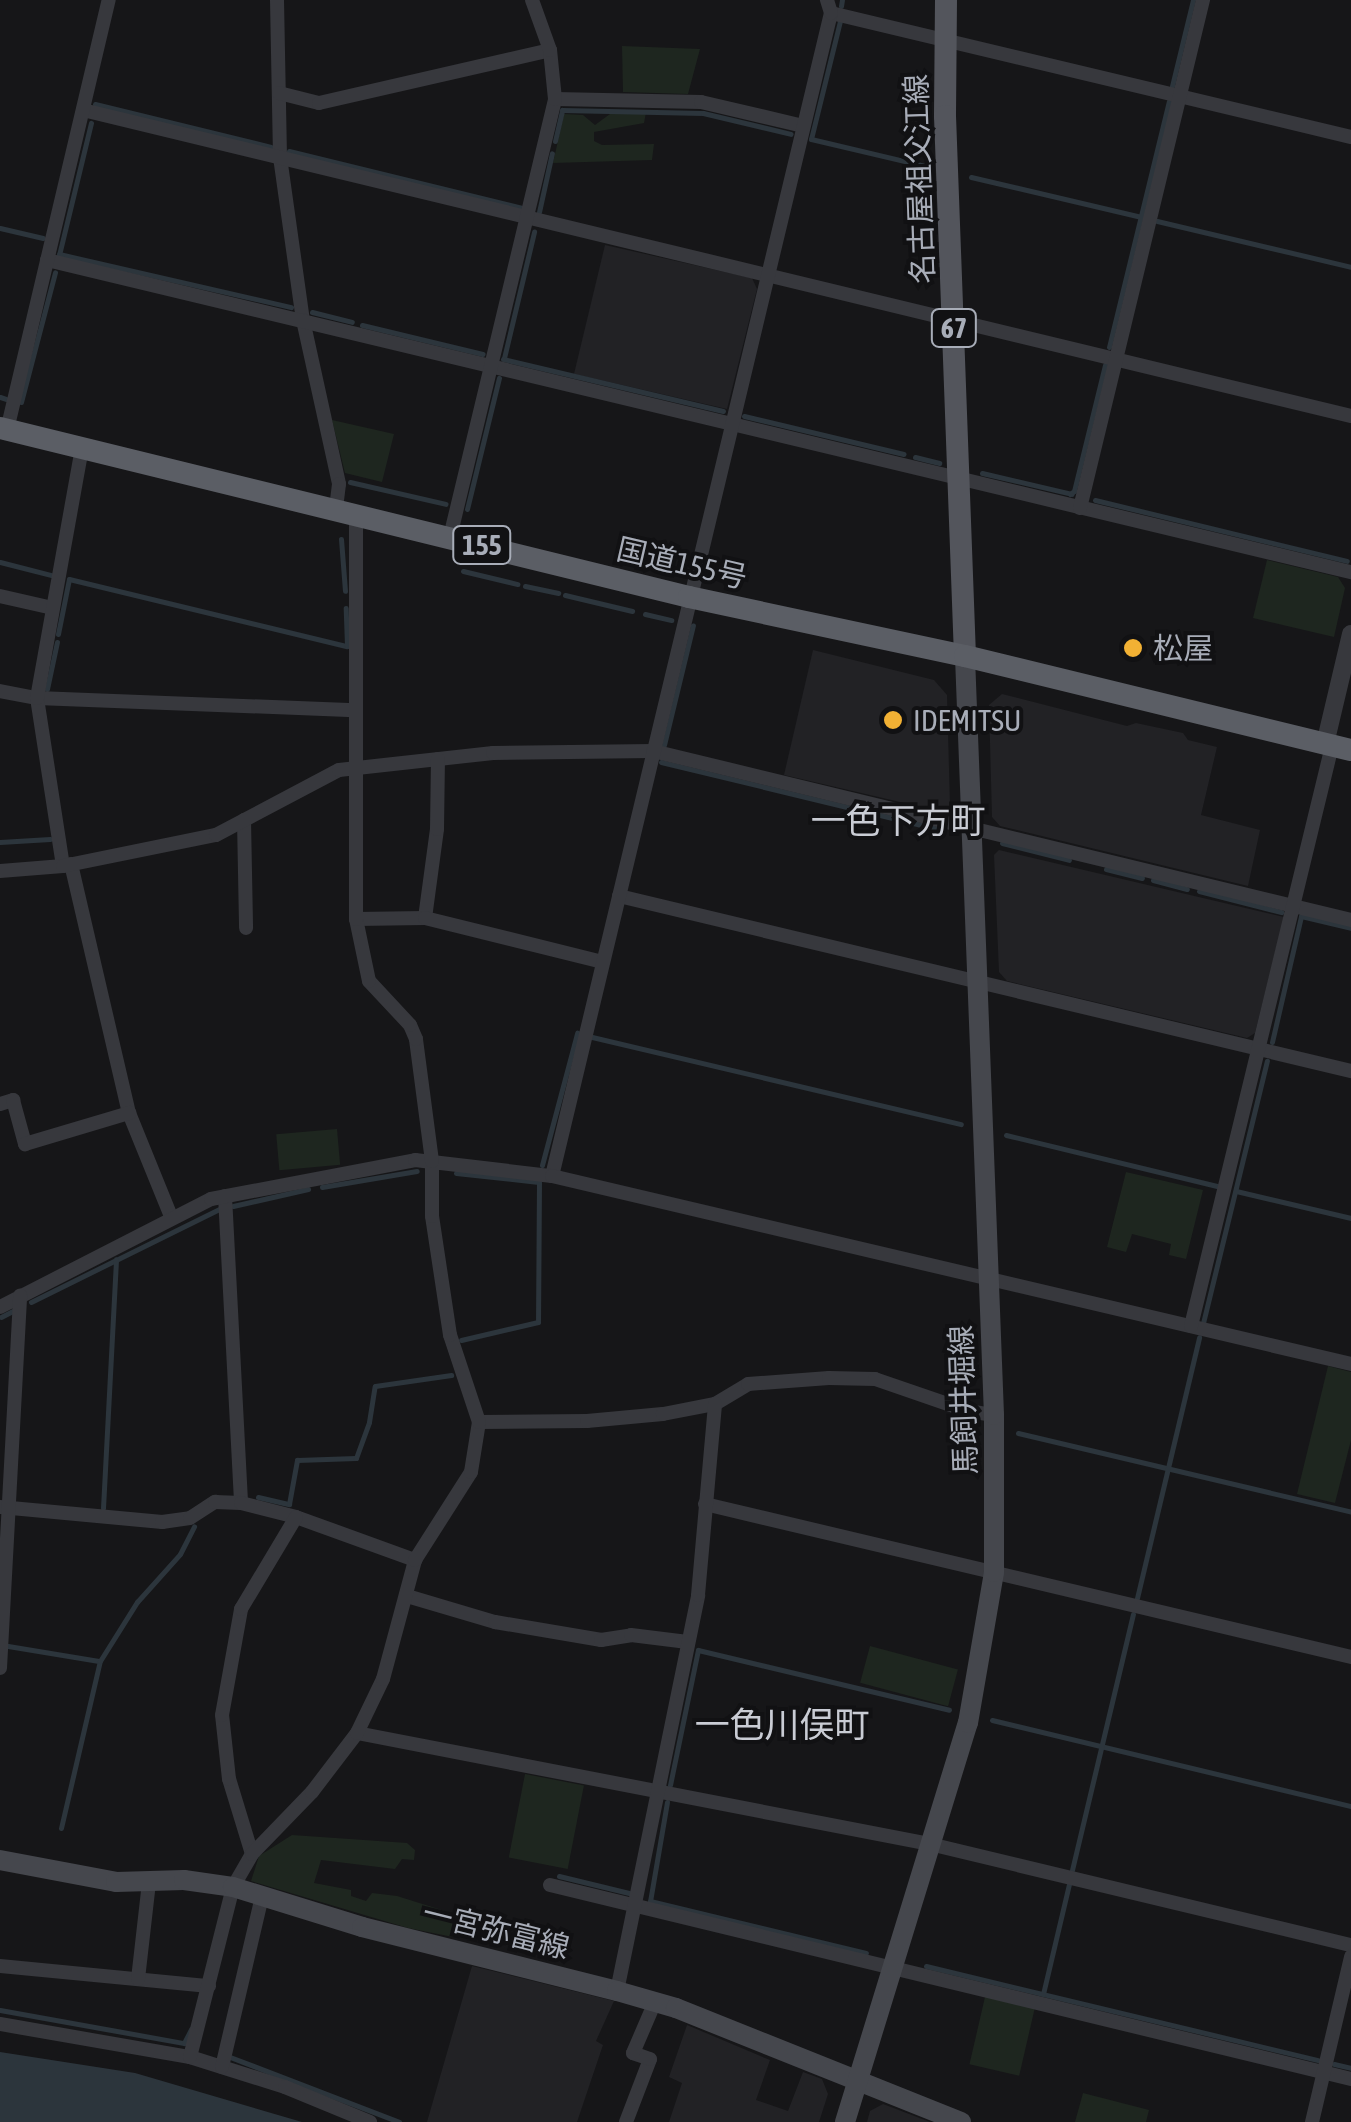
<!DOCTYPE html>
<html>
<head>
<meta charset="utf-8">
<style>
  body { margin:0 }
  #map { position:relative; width:1351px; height:2122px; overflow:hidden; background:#161618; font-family:"Asap Condensed","Noto Sans JP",sans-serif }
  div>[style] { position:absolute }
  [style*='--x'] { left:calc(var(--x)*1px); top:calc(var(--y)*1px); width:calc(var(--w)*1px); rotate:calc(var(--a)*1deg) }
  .built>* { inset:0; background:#222225 }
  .green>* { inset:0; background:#1e261f; transform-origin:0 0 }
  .water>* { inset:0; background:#2c353c }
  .stream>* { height:5px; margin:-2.5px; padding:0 2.5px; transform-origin:2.5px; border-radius:2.5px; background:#2c353c }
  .minor>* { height:14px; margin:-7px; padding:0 7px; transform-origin:7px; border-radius:7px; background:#37383d }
  .tertiary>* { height:18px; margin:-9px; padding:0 9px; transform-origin:9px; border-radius:9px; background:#37383d }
  .secondary>* { height:20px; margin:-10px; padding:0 10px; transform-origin:10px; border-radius:10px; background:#45474d }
  .primary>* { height:22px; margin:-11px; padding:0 11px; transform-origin:11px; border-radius:11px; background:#53555c }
  .trunk>* { height:22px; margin:-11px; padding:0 11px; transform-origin:11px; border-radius:11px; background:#5b5e65 }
  .dots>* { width:28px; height:28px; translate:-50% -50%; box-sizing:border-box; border:5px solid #111113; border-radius:50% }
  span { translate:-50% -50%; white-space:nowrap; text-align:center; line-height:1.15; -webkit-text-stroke:8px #111113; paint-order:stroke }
  .shield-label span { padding:2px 8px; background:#111113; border:2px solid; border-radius:8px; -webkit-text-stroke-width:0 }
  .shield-label { font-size:28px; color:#a8adb8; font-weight:700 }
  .street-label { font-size:30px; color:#a8adb8 }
  .poi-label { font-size:30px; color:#a8adb8 }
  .left { translate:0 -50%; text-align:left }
  .quarter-label { font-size:35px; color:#c9ccd4 }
</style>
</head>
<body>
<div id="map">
  <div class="built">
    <i style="clip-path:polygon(605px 245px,752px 278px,757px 289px,727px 409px,574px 374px)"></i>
    <i style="clip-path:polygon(813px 650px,934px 680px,947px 695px,950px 806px,943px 812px,784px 775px)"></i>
    <i style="clip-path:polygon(1002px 694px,1127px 726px,1136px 723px,1183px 733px,1188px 740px,1217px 747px,1201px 815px,1260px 830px,1248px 886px,1000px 826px,992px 817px,989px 705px)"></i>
    <i style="clip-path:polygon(999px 850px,1284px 917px,1255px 1033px,1247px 1038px,1007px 981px,999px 972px,994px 855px)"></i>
    <i style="clip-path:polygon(472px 1966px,614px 2001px,596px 2041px,603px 2045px,577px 2122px,427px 2122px)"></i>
    <i style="clip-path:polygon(687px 2025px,770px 2060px,756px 2100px,788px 2111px,803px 2072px,822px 2079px,828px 2094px,819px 2122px,669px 2122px,682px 2083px,669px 2077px)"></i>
    <i style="clip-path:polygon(883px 2104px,930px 2122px,867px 2122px,870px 2111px)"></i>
  </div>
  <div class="green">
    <i style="clip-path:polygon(622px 46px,700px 49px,688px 94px,623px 92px)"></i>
    <i style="clip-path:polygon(646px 112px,644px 123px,594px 132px,594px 141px,602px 145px,654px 144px,652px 160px,553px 163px,564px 114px,583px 115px,595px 125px,610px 114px)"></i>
    <i style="clip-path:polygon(332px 420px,394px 434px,382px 482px,345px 473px)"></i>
    <i style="clip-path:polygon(1267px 560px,1338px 577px,1345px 588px,1334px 637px,1253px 618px)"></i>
    <i style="left:337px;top:1129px;width:36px;height:61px;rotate:85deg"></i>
    <i style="clip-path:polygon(1126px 1172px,1203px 1190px,1186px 1259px,1169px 1255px,1171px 1244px,1132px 1234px,1126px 1252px,1107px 1247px)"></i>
    <i style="clip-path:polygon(1328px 1366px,1351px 1372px,1351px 1440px,1335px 1503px,1297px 1494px)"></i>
    <i style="left:870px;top:1646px;width:91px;height:38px;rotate:15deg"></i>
    <i style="left:525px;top:1774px;width:60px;height:85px;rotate:11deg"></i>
    <i style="clip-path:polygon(292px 1835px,407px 1843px,415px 1850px,414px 1860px,402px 1859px,395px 1869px,321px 1860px,314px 1883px,351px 1890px,351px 1896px,366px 1901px,372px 1893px,397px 1896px,464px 1917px,453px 1937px,408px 1928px,251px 1881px,259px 1856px)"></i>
    <i style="left:985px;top:1997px;width:51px;height:69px;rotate:13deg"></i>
    <i style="clip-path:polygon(1083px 2093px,1149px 2110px,1146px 2122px,1075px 2122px)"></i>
  </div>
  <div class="water">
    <i style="clip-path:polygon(0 2052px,135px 2073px,302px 2122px,0 2122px)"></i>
  </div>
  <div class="stream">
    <i style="--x:841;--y:6;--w:6;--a:-81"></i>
    <i style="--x:1172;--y:86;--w:89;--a:-76.3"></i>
    <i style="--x:95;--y:104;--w:181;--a:13.7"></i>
    <i style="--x:811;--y:139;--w:122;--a:-76.2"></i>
    <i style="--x:811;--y:139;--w:117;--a:13.3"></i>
    <i style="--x:555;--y:141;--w:32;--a:-77"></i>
    <i style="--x:562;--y:110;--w:141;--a:1.2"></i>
    <i style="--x:703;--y:113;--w:90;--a:13.4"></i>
    <i style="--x:289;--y:151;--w:240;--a:13.7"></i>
    <i style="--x:971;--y:177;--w:175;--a:13.2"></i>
    <i style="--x:539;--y:212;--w:60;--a:-77.6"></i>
    <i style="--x:1157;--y:221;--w:199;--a:13.3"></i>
    <i style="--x:0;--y:228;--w:44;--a:13.1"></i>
    <i style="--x:59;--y:254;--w:238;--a:12.9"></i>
    <i style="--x:59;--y:255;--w:136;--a:-76.4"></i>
    <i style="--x:312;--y:312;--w:41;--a:14"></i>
    <i style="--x:362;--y:325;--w:124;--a:13.5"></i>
    <i style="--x:1109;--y:347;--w:253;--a:-76.3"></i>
    <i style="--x:504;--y:358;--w:130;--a:-76.6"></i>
    <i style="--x:503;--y:359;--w:226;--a:13.3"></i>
    <i style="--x:0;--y:397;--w:6;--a:18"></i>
    <i style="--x:21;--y:402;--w:134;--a:-75.3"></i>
    <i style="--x:744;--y:416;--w:164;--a:13.4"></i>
    <i style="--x:915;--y:457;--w:25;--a:14"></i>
    <i style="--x:982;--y:473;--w:92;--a:13.1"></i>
    <i style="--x:350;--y:482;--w:98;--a:12.9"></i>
    <i style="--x:1070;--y:494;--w:5;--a:-37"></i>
    <i style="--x:1074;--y:491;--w:130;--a:-76.2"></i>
    <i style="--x:1095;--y:500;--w:259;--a:13.6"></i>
    <i style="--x:467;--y:509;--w:135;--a:-76.3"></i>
    <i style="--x:341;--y:539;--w:52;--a:85.6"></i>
    <i style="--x:0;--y:562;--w:53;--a:14.3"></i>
    <i style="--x:463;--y:571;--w:56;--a:13.5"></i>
    <i style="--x:525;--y:586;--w:34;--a:12"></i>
    <i style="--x:565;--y:595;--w:69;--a:13.4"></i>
    <i style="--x:645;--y:614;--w:27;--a:13"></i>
    <i style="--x:58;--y:634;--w:56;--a:-78.7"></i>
    <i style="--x:69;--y:579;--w:286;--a:13.6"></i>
    <i style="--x:347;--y:646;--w:38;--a:-92"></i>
    <i style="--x:47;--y:689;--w:48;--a:-78"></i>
    <i style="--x:664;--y:745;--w:123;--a:-76.4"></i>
    <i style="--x:661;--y:762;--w:289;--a:13.6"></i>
    <i style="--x:0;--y:842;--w:50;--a:-3.4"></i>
    <i style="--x:1002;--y:843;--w:69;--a:14.2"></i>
    <i style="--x:1106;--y:869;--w:37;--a:14"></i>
    <i style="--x:1153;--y:880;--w:35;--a:15"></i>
    <i style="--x:1199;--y:891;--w:85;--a:14.4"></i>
    <i style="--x:592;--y:1037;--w:379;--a:13.3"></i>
    <i style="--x:1272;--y:1042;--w:129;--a:-77"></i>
    <i style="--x:1301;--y:916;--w:51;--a:13.5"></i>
    <i style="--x:1006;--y:1135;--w:217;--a:13.6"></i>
    <i style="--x:542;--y:1165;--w:137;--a:-75.1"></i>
    <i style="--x:456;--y:1173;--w:83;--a:6.2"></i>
    <i style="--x:539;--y:1182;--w:140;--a:90.4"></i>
    <i style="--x:538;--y:1322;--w:79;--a:166.8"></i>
    <i style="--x:322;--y:1187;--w:96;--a:-9.6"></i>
    <i style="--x:1236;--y:1191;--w:118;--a:13.2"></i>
    <i style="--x:233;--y:1206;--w:77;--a:-12.8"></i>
    <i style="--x:31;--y:1302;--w:210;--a:-26.3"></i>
    <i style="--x:1;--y:1317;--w:13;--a:-27"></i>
    <i style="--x:1203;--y:1323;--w:270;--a:-76.3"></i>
    <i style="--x:1018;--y:1433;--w:342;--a:13.3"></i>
    <i style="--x:258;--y:1497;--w:32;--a:13"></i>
    <i style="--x:289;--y:1504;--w:45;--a:-79.7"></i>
    <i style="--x:297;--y:1460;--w:59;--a:-1.9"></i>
    <i style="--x:356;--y:1458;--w:38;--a:-70"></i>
    <i style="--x:369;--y:1422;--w:36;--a:-81"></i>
    <i style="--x:375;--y:1386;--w:77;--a:-8.2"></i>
    <i style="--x:103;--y:1508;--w:249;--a:-87"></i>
    <i style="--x:1137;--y:1598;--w:268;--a:-76.6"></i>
    <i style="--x:8;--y:1646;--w:92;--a:9.4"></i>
    <i style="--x:992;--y:1720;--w:369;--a:13.5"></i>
    <i style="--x:670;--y:1785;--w:138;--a:-78.3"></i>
    <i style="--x:698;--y:1650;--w:258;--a:13.4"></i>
    <i style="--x:667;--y:1802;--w:100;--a:99.7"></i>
    <i style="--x:650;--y:1901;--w:222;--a:13.5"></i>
    <i style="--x:61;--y:1828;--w:171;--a:-76.9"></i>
    <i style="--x:100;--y:1661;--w:70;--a:-57.9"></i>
    <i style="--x:137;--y:1602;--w:64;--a:-48.1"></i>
    <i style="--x:180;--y:1554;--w:31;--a:-63"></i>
    <i style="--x:1072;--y:1870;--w:263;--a:-76.6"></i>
    <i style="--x:559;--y:1876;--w:72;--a:13.7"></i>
    <i style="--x:926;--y:1966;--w:403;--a:13.5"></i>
    <i style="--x:1043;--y:1994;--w:113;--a:-76.7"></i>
    <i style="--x:0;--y:2010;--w:187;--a:10.2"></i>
    <i style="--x:184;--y:2043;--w:16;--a:-63"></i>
    <i style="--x:230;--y:2057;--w:181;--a:21"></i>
    <i style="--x:1334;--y:2064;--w:17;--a:13"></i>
  </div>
  <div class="minor">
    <i style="--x:277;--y:0;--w:157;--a:88.9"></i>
    <i style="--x:280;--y:157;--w:165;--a:82"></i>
    <i style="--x:303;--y:320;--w:168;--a:77.6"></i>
    <i style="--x:339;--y:484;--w:26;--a:97"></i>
    <i style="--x:831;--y:13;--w:535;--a:13.41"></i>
    <i style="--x:279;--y:93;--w:41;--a:14"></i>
    <i style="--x:319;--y:103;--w:237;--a:-12.9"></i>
    <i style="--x:555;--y:99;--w:146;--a:1.2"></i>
    <i style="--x:701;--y:102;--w:105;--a:13.2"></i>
    <i style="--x:83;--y:110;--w:1304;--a:13.57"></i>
    <i style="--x:47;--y:260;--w:1341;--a:13.46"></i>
    <i style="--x:7;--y:430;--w:442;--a:-76.7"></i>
    <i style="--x:1080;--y:508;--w:523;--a:-76.39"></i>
    <i style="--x:450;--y:537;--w:450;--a:-76.5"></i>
    <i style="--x:555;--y:99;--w:49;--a:-95.8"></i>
    <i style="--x:550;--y:50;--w:53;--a:-109.8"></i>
    <i style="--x:0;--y:596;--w:54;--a:12.8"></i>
    <i style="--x:0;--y:691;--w:38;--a:11"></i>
    <i style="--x:37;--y:698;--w:318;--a:2.2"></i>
    <i style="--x:244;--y:820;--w:108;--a:88.9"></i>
    <i style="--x:71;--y:864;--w:256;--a:76.9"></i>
    <i style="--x:129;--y:1113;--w:114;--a:67.9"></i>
    <i style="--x:63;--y:866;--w:170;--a:-98.8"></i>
    <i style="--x:37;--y:698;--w:254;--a:-79.8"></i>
    <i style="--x:0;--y:871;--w:63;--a:-4.5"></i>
    <i style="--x:63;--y:866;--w:156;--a:-11.5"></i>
    <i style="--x:216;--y:835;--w:139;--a:-27.9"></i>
    <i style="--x:339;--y:770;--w:155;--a:-6.3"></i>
    <i style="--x:493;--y:753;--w:160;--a:-0.7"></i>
    <i style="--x:653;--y:751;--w:718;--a:13.61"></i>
    <i style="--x:619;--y:896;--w:753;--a:13.45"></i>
    <i style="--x:425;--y:918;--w:90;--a:-82.3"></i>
    <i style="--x:437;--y:829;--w:70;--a:-89.2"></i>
    <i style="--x:356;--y:919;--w:69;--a:-0.8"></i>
    <i style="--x:425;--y:918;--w:183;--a:13.9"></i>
    <i style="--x:0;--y:1104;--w:14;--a:-17"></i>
    <i style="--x:13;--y:1100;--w:46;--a:74.7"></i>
    <i style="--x:25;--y:1144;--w:109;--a:-16.6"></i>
    <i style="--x:552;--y:1176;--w:1196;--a:-76.51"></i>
    <i style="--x:831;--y:13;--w:14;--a:-107"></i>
    <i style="--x:225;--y:1196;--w:307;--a:87"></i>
    <i style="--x:0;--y:1307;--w:237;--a:-27.1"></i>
    <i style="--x:211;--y:1199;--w:208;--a:-10.8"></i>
    <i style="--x:415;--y:1160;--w:138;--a:6.7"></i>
    <i style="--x:552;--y:1176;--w:821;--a:13.24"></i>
    <i style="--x:1191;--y:1326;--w:597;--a:-76.34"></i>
    <i style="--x:479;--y:1422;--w:108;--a:-0.5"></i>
    <i style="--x:587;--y:1421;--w:76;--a:-5.3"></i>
    <i style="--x:663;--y:1414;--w:53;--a:-10.9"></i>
    <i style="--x:715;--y:1404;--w:39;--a:-31"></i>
    <i style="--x:748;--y:1384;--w:81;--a:-4.2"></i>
    <i style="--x:829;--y:1378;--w:46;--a:1.2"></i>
    <i style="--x:875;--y:1379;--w:98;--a:19"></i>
    <i style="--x:968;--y:1411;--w:26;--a:9"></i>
    <i style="--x:705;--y:1504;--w:664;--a:13.32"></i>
    <i style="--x:0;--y:1507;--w:163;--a:5.3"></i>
    <i style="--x:162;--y:1522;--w:28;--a:-8"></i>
    <i style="--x:190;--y:1518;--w:30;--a:-33"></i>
    <i style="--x:215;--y:1502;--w:26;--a:2"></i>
    <i style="--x:241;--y:1503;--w:57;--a:14.3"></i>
    <i style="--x:296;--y:1517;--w:127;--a:19.9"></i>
    <i style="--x:407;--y:1596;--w:92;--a:16.5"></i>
    <i style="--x:495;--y:1622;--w:108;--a:9.6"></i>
    <i style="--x:601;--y:1640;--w:30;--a:-9"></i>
    <i style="--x:631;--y:1635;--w:57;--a:7"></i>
    <i style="--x:0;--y:1668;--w:373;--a:-86.9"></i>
    <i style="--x:357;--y:1733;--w:588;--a:10.98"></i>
    <i style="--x:934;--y:1845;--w:429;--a:13.5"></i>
    <i style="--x:252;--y:1854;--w:78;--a:-107"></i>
    <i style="--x:229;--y:1779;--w:64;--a:-96.2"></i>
    <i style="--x:222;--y:1715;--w:108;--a:-79.8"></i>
    <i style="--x:241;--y:1609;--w:107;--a:-59.1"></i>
    <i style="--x:550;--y:1885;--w:824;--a:13.61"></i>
    <i style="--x:0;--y:1966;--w:210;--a:5.5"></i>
    <i style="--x:138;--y:1979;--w:97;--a:-83.5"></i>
    <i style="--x:617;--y:1991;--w:404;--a:-78.4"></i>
    <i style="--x:698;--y:1595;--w:192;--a:-84.9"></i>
    <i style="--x:0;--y:2024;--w:193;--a:9.9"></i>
    <i style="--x:190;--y:2057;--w:100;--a:17.5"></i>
    <i style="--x:285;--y:2087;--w:92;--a:22.4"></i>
    <i style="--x:190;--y:2057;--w:175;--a:-75.8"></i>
    <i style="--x:233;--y:1887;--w:38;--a:-60"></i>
    <i style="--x:252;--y:1854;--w:86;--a:-45.9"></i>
    <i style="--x:312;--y:1792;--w:74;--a:-52.7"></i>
    <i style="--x:357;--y:1733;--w:60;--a:-64.3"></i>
    <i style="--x:383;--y:1679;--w:123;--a:-74.9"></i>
    <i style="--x:415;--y:1560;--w:104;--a:-57.5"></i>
    <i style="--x:471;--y:1472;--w:51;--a:-80.9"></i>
    <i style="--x:479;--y:1422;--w:92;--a:-108.4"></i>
    <i style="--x:450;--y:1335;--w:120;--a:-98.6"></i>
    <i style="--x:432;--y:1216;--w:55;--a:-90"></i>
    <i style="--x:432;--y:1161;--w:123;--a:-97.5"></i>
    <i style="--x:416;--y:1039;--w:15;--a:-113"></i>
    <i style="--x:410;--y:1025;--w:60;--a:-133"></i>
    <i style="--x:369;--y:981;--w:63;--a:-101.8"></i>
    <i style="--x:356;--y:919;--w:405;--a:-90"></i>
    <i style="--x:222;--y:2067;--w:176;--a:-76.8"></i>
    <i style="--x:626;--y:2122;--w:67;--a:-69.1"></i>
    <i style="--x:650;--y:2059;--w:18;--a:-161"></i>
    <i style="--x:633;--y:2053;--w:56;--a:-66.7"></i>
    <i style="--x:1312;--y:2122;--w:170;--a:-76.7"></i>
  </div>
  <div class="tertiary">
    <i style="--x:1325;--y:744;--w:113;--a:-76.7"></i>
  </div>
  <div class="secondary">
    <i style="--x:0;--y:1860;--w:118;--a:10.7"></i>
    <i style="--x:116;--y:1882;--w:68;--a:-1.7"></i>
    <i style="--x:184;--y:1880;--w:49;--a:8.1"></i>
    <i style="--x:233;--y:1887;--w:135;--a:17.2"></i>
    <i style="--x:362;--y:1927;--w:263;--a:14.1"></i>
    <i style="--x:617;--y:1991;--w:61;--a:16.1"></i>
    <i style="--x:676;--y:2008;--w:307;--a:21.8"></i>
    <i style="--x:845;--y:2122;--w:418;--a:-72.9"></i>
    <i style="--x:968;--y:1723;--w:153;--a:-80.2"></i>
    <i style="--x:994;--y:1572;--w:157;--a:-90"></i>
    <i style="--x:994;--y:1415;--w:760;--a:-92.19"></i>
  </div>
  <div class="primary">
    <i style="--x:946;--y:0;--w:116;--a:90.5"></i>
    <i style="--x:945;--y:116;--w:540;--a:87.88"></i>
  </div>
  <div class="trunk">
    <i style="--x:0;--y:428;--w:709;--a:13.78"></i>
    <i style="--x:689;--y:597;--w:282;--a:12.1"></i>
    <i style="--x:965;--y:656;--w:397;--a:13.7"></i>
  </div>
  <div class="dots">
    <i style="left:1133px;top:648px;background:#f2b134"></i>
    <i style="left:893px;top:720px;background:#f2b134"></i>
  </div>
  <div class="shield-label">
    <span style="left:954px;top:328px">67</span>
    <span style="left:482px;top:545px">155</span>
  </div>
  <div class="street-label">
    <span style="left:919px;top:179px;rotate:-92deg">名古屋祖父江線</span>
    <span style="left:682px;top:563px;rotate:13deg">国道155号</span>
    <span style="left:963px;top:1400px;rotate:-92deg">馬飼井堀線</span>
    <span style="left:496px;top:1930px;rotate:14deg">一宮弥富線</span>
  </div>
  <div class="poi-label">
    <span class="left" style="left:1153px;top:648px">松屋</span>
    <span class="left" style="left:913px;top:720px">IDEMITSU</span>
  </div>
  <div class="quarter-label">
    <span style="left:898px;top:820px">一色下方町</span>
    <span style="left:782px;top:1724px">一色川俣町</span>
  </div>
</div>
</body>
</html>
